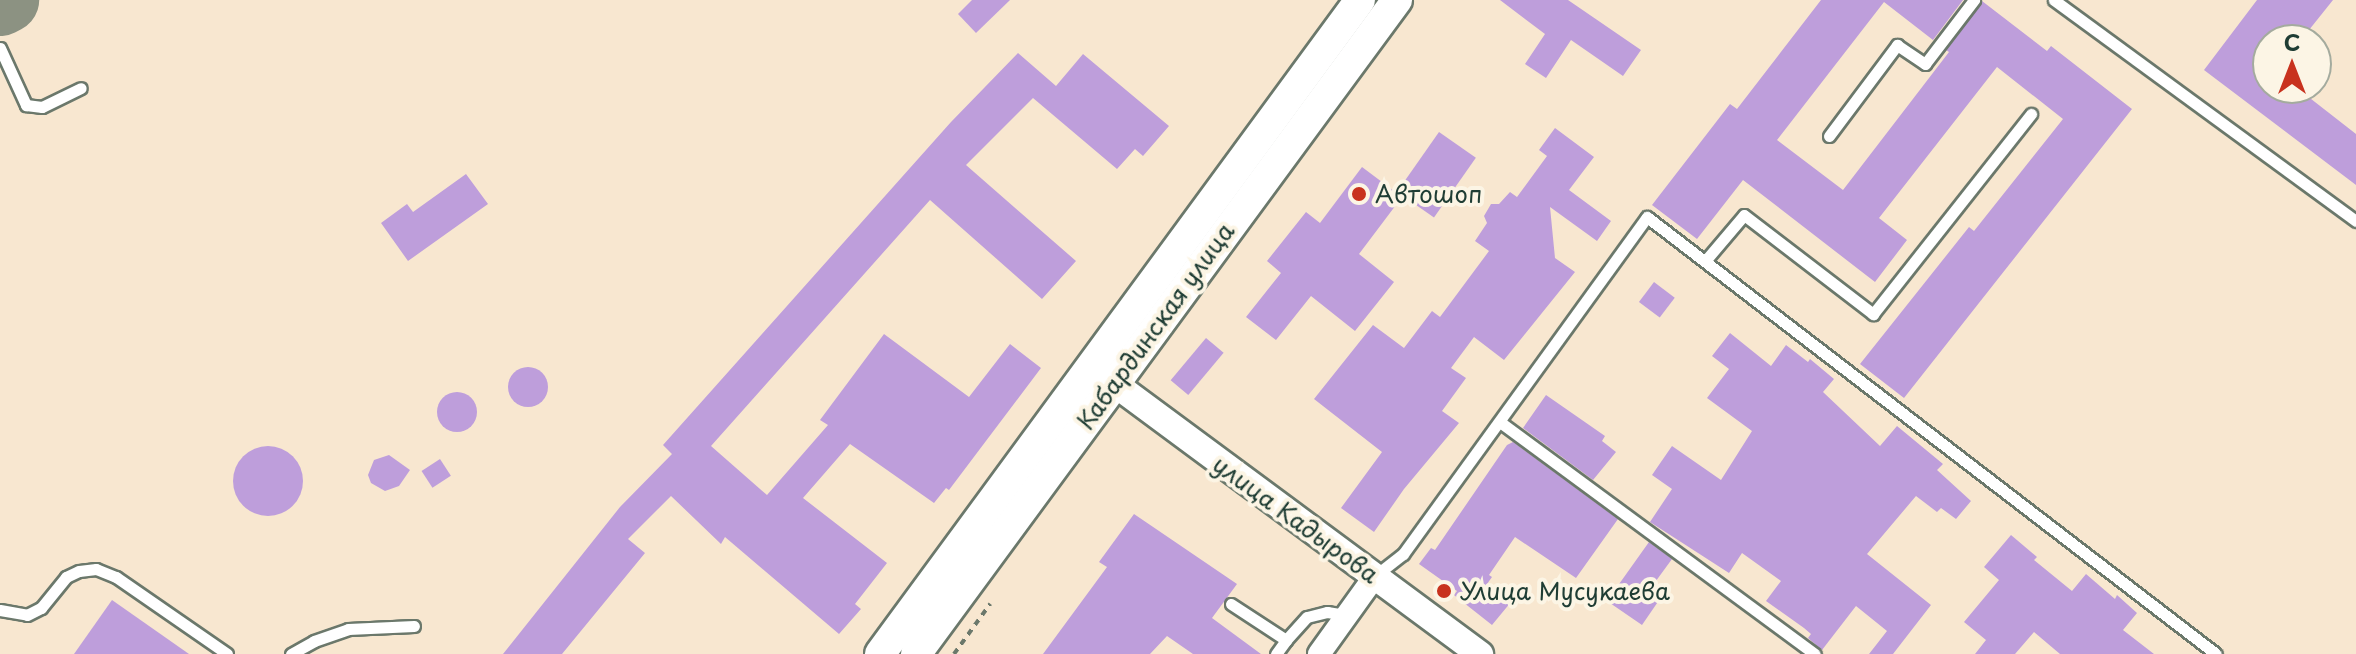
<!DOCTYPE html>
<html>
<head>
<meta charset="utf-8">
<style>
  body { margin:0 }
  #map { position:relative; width:2356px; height:654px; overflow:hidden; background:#f8e7d0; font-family:"Playpen Sans",sans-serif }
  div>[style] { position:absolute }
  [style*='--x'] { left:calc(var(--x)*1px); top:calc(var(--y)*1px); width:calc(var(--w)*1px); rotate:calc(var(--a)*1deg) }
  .taxiway>* { height:66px; margin:-33px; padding:0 33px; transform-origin:33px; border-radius:33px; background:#8c9282 }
  .building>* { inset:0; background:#be9edb; transform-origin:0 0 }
  .round { border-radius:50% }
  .path>* { height:4px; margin-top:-2px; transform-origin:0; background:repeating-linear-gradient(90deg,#6b786b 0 6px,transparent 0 12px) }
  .roads { filter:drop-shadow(2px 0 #6b786b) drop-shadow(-2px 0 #6b786b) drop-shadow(0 2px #6b786b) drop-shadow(0 -2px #6b786b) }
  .service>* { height:11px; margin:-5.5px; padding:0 5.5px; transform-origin:5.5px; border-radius:5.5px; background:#fff }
  .minor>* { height:22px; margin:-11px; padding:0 11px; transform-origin:11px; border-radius:11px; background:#fff }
  .tertiary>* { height:26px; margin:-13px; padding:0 13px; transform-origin:13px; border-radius:13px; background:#fff }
  .secondary>* { height:30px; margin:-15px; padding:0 15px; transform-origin:15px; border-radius:15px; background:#fff }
  .dots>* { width:22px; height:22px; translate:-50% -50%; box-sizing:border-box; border:4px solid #fcf5e5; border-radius:50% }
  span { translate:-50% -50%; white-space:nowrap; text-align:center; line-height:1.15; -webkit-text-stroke:8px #fcf5e5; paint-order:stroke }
  .poi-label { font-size:24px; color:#1f3d34 }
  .left { translate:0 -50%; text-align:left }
  .street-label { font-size:24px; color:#1f3d34 }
  .north { position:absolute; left:2252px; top:24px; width:80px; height:80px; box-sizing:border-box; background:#fcf5e5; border:2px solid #a4ab9e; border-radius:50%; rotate:0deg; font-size:22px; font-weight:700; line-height:32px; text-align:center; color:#1f3d34 }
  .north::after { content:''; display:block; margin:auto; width:28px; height:36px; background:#c8321e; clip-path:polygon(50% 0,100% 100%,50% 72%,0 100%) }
</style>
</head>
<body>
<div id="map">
  <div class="taxiway">
    <i style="--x:0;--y:3;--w:7;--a:-27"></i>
  </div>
  <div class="building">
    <i style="clip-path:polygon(972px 0,1010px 0,976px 33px,958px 14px)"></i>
    <i style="clip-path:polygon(1500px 0,1568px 0,1641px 50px,1623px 76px,1571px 40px,1546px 78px,1525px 64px,1545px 34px)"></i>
    <i style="clip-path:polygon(1821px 0,1963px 0,1933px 40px,1884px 2px,1777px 140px,1843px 190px,1949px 52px,1946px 50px,1982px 1px,2047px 51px,2051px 46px,2132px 109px,1904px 398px,1860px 364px,1969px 227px,1974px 231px,2063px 119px,1997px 67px,1879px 218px,1907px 240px,1875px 282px,1743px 180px,1697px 239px,1652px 205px,1730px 104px,1737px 109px)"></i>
    <i style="clip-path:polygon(2257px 0,2333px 0,2301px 40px,2268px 40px,2268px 88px,2297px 88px,2356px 134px,2356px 185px,2204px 70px)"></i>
    <i style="clip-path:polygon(1018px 53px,1056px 86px,1083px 54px,1169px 126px,1143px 156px,1135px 149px,1117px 169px,1033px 98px,966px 165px,1076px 261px,1042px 299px,930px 200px,711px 446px,767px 495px,828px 425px,820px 420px,884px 334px,969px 397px,1010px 344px,1041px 368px,949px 490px,946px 488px,934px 503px,850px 444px,803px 498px,887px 563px,855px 604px,861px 609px,839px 634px,725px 537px,721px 544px,671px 496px,628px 539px,645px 553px,562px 654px,503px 654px,620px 507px,672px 454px,663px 445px,951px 122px)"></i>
    <i style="clip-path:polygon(1555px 128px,1594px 157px,1569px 190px,1611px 221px,1597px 241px,1550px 207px,1555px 258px,1575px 272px,1504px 360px,1474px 337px,1451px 368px,1466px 378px,1442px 411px,1459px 423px,1404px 489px,1374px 532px,1341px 508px,1382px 452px,1314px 399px,1373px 325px,1404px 348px,1432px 311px,1440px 317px,1489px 251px,1475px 241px,1487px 223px,1484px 216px,1491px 204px,1499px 204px,1510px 192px,1517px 197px,1547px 156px,1539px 150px)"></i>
    <i style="left:1439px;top:132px;width:45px;height:73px;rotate:35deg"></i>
    <i style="clip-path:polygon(1362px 167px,1402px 197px,1359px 254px,1394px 282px,1355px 331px,1311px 296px,1276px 340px,1246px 317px,1281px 273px,1267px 261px,1306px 212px,1320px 223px)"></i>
    <i style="clip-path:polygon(466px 174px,488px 204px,408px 261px,381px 223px,407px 204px,413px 212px)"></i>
    <i style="left:1654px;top:282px;width:26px;height:25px;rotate:37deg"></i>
    <i style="clip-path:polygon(1730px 333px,1771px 366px,1786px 345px,1808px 362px,1810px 359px,1834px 379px,1823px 392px,1880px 446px,1897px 426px,1943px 464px,1937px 470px,1971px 501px,1956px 519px,1941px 508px,1937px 512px,1916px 496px,1867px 554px,1931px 605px,1893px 654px,1869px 654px,1887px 631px,1856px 606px,1822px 650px,1808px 638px,1811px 634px,1804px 628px,1766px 601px,1781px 581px,1742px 553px,1729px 573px,1650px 522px,1672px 489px,1652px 475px,1672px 446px,1721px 480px,1752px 431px,1707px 398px,1729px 369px,1712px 356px)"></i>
    <i style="left:1206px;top:338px;width:23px;height:55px;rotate:40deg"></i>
    <i class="round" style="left:508px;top:367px;width:40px;height:40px"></i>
    <i class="round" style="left:437px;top:392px;width:40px;height:40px"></i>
    <i style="clip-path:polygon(1546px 395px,1605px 436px,1602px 441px,1616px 452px,1593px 480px,1523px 428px)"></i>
    <i style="clip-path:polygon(1513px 442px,1618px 519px,1576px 578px,1515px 537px,1489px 575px,1492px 577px,1487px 584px,1511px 602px,1492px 625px,1454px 595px,1457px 591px,1419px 564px,1431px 548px,1435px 550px,1507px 445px)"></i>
    <i class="round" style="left:233px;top:446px;width:70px;height:70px"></i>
    <i style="clip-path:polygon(389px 455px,410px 470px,399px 486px,385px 491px,371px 483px,368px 475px,374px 460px)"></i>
    <i style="left:440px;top:459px;width:20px;height:22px;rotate:57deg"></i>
    <i style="clip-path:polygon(1134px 514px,1237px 584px,1212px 618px,1261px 654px,1193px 654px,1167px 636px,1150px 654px,1043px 654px,1107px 567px,1099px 562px)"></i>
    <i style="clip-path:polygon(2011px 535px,2037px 557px,2034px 560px,2072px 591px,2086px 574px,2115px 599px,2117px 595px,2137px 613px,2123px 630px,2154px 654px,2060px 654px,2034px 632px,2015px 654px,1975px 654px,1986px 640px,1964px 622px,1999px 580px,1984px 567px)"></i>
    <i style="clip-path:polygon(1649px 542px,1672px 559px,1653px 585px,1664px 593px,1642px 625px,1607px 601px)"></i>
    <i style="clip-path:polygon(112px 600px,189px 654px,74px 654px)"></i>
  </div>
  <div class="path">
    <i style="--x:954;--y:654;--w:62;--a:-54.2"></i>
  </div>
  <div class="roads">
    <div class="service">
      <i style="--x:2054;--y:0;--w:374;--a:36.2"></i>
      <i style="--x:0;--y:48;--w:63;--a:65.5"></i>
      <i style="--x:26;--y:105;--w:16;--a:7"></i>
      <i style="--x:42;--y:107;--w:43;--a:-26"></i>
      <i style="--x:1829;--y:136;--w:114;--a:-53.2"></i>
      <i style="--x:1897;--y:45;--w:34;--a:34"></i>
      <i style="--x:1925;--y:64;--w:81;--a:-52.6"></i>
      <i style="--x:1705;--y:261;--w:60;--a:-49.7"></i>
      <i style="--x:1744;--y:215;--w:163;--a:37.5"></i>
      <i style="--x:1873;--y:314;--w:255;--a:-51.7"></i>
      <i style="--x:1500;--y:422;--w:391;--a:36.4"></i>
      <i style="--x:1376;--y:575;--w:34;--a:-38"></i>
      <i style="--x:1403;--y:554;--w:416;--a:-54.1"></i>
      <i style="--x:1647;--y:217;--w:717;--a:37.52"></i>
      <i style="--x:1231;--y:604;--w:66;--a:33.2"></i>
      <i style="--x:1286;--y:640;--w:31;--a:-48"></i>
      <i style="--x:1307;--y:617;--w:21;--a:-14"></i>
      <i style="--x:1327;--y:612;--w:20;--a:9"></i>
      <i style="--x:0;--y:610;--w:27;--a:10"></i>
      <i style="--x:27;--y:615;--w:16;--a:-27"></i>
      <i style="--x:41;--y:608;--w:40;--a:-51"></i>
      <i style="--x:66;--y:577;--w:14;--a:-25"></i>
      <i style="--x:79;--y:571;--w:17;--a:-7"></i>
      <i style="--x:96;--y:569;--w:22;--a:22"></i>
      <i style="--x:116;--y:577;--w:135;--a:34.7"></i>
      <i style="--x:291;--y:654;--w:26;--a:-29"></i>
      <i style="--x:314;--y:641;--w:36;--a:-19"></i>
      <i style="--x:348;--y:629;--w:66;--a:-2.6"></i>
      <i style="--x:1276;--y:654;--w:17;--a:-54"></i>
    </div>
    <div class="minor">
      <i style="--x:1319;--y:654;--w:96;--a:-54.3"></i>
    </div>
    <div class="tertiary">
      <i style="--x:1100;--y:373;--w:473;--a:36.5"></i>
    </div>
    <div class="secondary">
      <i style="--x:880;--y:654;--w:811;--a:-53.72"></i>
      <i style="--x:916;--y:654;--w:812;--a:-53.67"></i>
    </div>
  </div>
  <div class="dots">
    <i style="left:1359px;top:194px;background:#c8321e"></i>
    <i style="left:1444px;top:591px;background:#c8321e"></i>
  </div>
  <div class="poi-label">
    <span class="left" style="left:1375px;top:194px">Автошоп</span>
    <span class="left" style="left:1460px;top:591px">Улица Мусукаева</span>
  </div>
  <div class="street-label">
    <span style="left:1155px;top:326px;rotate:-54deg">Кабардинская улица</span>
    <span style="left:1296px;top:519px;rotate:36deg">улица Кадырова</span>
  </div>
  <div class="north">С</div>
</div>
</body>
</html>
